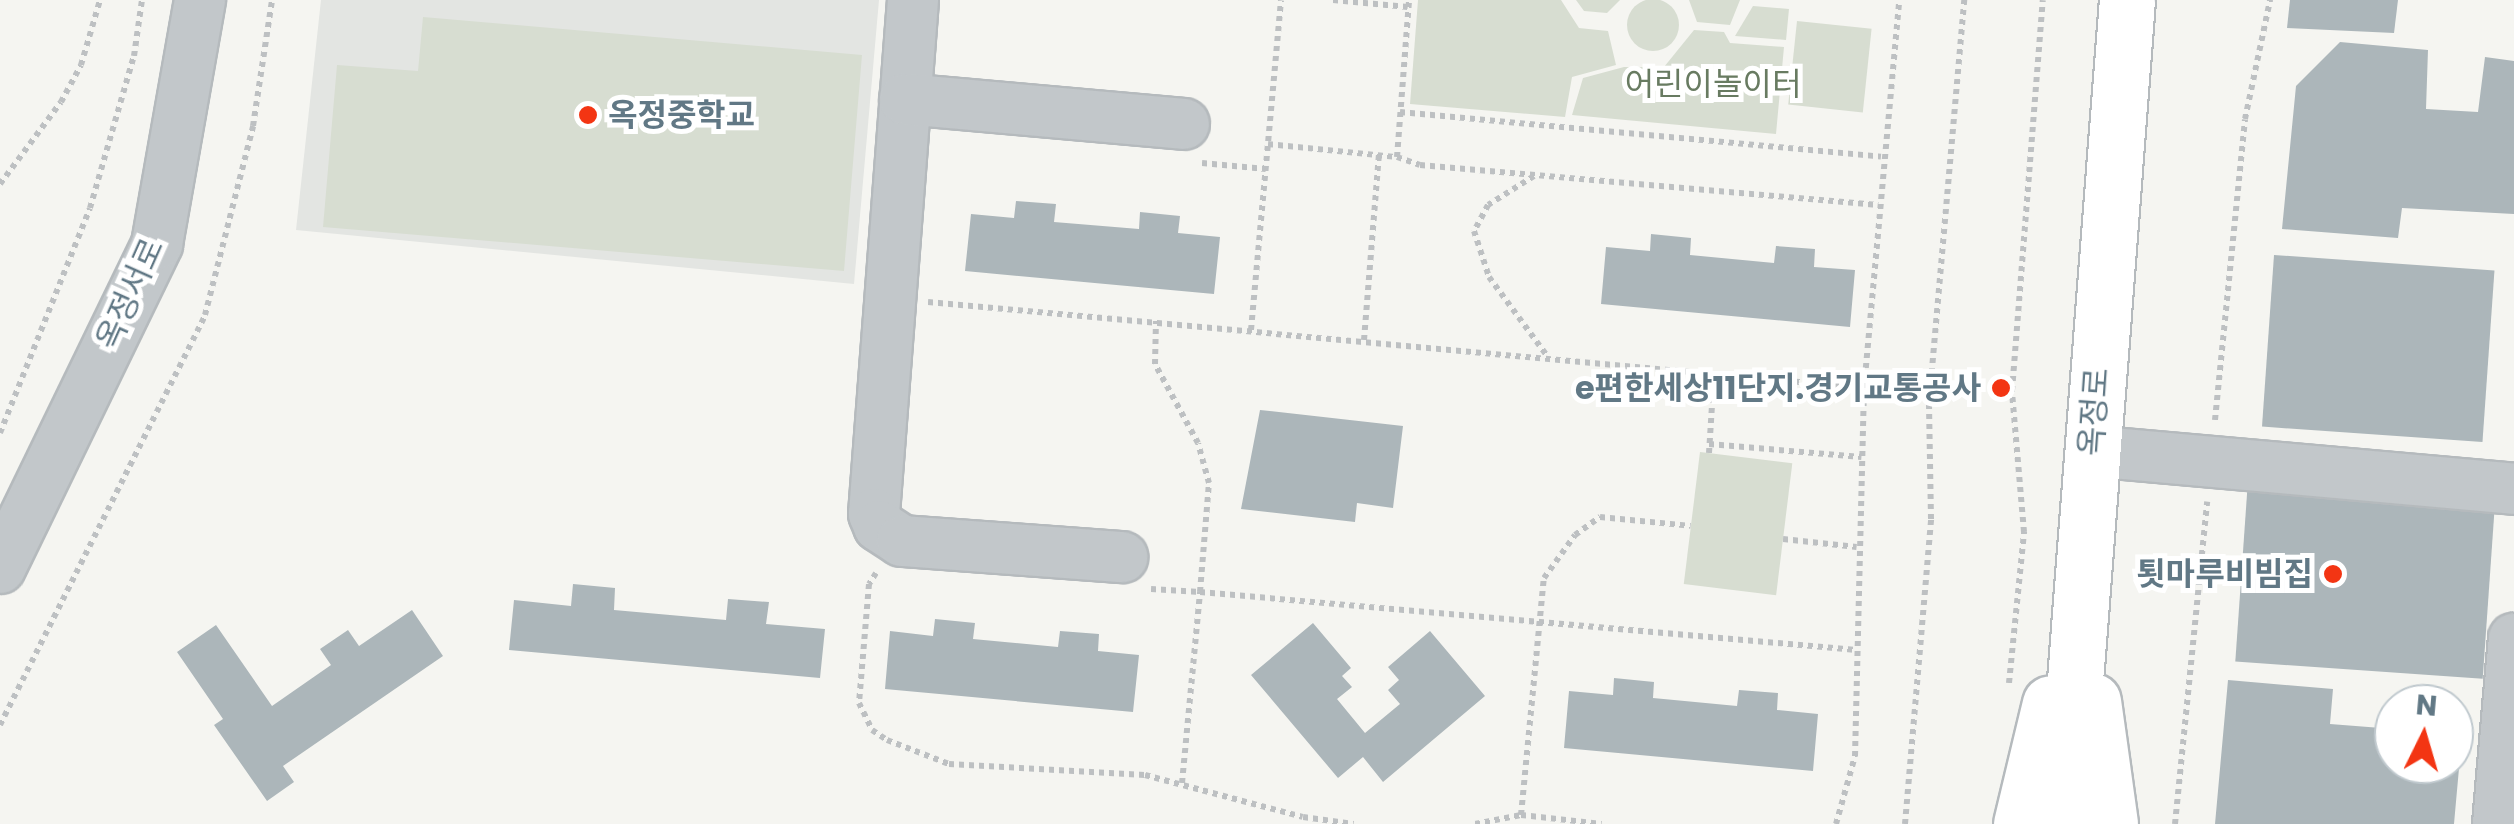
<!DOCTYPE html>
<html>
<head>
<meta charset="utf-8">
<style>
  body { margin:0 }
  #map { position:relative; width:2514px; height:824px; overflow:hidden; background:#f5f5f1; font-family:Poppins,"Noto Sans KR",sans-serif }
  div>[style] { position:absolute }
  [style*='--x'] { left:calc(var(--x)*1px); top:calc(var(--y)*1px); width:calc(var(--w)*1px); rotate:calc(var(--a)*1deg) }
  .built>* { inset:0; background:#e3e5e2 }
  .green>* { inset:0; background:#d7ddd1; transform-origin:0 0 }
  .round { border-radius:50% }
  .building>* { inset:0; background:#acb6ba; transform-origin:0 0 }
  .path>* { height:6px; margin-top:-3px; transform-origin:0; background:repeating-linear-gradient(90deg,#bdc0c2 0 5px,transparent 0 10px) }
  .roads { filter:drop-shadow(2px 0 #b5babd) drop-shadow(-2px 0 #b5babd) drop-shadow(0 2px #b5babd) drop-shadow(0 -2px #b5babd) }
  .minor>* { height:50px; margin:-25px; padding:0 25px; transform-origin:25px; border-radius:25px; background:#c2c7ca }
  .major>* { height:55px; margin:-27.5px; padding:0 27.5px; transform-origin:27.5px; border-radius:27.5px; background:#fff }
  .dots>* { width:28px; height:28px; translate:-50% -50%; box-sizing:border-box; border:5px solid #fff; border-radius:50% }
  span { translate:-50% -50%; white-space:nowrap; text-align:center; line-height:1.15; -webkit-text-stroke:10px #fff; paint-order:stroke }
  .park-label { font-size:32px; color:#687b61 }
  .poi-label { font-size:32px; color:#617885; font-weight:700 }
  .left { translate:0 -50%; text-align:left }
  .right { translate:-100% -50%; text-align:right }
  .street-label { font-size:32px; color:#617885 }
  .north { position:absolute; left:2374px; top:684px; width:100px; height:100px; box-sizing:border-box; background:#fff; border:2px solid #c0c9ce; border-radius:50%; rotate:5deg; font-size:28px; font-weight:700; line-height:40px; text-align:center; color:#617885 }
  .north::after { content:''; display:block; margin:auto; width:35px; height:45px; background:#f33513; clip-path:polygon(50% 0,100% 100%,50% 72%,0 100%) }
</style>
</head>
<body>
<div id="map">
  <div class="built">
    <i style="clip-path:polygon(321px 0,879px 0,854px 284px,296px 230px)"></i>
  </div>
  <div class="green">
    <i class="round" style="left:1627px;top:-1px;width:52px;height:52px"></i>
    <i style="clip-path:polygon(1418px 0,1561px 0,1579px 28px,1608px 31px,1616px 65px,1572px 77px,1565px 117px,1410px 104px)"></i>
    <i style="clip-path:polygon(1576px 0,1620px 0,1607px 13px,1584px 11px)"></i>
    <i style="clip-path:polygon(1689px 0,1740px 0,1730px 25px,1697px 22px)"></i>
    <i style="clip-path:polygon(1753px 6px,1789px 9px,1786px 40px,1735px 36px)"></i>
    <i style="clip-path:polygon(423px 17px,862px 55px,844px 271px,323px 227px,337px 65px,418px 71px)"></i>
    <i style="left:1797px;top:21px;width:75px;height:84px;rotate:6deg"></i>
    <i style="clip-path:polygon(1694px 30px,1724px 32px,1730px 43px,1784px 47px,1776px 134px,1572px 115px,1583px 78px,1624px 67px,1664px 67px)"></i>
    <i style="left:1700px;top:452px;width:93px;height:133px;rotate:7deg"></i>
  </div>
  <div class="building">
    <i style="clip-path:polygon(2290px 0,2398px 0,2394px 33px,2287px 28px)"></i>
    <i style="clip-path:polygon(2340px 42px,2428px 50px,2426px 109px,2478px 112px,2485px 57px,2514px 61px,2514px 214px,2402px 208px,2398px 238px,2282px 229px,2296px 86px)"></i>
    <i style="clip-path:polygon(1016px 201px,1056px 204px,1054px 222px,1139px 229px,1140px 212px,1180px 216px,1178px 233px,1220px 237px,1214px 294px,965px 271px,971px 214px,1014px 218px)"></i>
    <i style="clip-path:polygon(1651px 234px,1691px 238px,1690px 255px,1774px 263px,1776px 246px,1815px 249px,1814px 267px,1855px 270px,1850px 327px,1601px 304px,1606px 247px,1650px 251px)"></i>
    <i style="left:2274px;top:255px;width:221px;height:172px;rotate:4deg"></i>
    <i style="clip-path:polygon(1260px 410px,1403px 426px,1393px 508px,1357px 503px,1355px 522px,1241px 509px)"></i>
    <i style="left:2248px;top:480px;width:248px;height:182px;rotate:4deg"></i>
    <i style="clip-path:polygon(573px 584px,615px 588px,614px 610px,726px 620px,728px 599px,769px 602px,766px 624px,825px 629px,820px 678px,509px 650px,514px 600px,571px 606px)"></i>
    <i style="clip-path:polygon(412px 610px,443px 656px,283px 766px,294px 782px,267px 801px,214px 725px,223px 719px,177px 652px,216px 625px,272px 706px,331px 665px,320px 649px,348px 630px,359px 646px)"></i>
    <i style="clip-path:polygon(935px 619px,975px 623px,973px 639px,1058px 647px,1060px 631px,1099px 634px,1098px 651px,1139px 655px,1133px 712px,885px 689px,890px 631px,933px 636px)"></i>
    <i style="clip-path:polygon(1313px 623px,1351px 668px,1342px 676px,1352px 687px,1337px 699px,1365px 733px,1400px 704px,1388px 690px,1399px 680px,1388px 667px,1430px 631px,1485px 696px,1383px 782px,1363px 757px,1338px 778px,1251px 675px)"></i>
    <i style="clip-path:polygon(1614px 678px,1654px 682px,1653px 698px,1737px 706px,1739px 690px,1778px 693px,1777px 710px,1818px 714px,1813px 771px,1564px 748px,1569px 691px,1613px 695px)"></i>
    <i style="clip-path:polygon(2228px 680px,2333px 689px,2330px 724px,2394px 729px,2394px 764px,2454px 764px,2454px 734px,2462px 735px,2454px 824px,2215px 824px)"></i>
  </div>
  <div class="path">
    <i style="--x:1333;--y:0;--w:75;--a:5.3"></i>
    <i style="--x:1400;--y:112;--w:483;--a:5.3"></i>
    <i style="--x:1268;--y:144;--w:130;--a:5.8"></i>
    <i style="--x:1397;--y:157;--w:24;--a:19"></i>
    <i style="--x:1420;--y:165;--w:460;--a:5"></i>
    <i style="--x:1397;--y:157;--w:157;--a:-85.6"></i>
    <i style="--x:1202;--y:163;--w:64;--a:5.4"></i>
    <i style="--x:1534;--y:176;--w:54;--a:147.8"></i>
    <i style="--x:1488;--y:205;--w:30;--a:118"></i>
    <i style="--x:1474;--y:231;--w:48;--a:71.9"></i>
    <i style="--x:1489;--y:277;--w:99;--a:53.6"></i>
    <i style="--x:0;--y:184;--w:102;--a:-53.4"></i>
    <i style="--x:61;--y:102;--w:42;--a:-61.6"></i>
    <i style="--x:81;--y:65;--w:68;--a:-73.7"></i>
    <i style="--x:928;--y:302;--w:940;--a:5.25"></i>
    <i style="--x:1251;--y:330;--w:331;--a:-84.8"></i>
    <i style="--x:1364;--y:340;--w:186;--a:-85.4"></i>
    <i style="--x:2215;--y:420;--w:302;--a:-84.3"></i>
    <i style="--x:2245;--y:119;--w:122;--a:-78.1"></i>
    <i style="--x:0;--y:433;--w:242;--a:-68.2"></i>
    <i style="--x:90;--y:208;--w:158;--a:-73.9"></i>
    <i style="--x:134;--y:56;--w:57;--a:-81.9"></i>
    <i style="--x:1709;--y:444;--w:153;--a:4.9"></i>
    <i style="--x:1709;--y:453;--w:80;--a:-86.4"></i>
    <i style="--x:1783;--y:539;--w:74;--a:6.2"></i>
    <i style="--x:876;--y:573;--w:13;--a:122"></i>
    <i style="--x:869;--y:584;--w:119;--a:94.8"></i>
    <i style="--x:859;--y:703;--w:30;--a:64"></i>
    <i style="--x:872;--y:730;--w:18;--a:34"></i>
    <i style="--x:887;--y:740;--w:66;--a:21.2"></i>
    <i style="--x:949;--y:764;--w:196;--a:3.2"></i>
    <i style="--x:1145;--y:775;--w:163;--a:14.9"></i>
    <i style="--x:1303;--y:817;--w:51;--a:7.8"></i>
    <i style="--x:1151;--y:589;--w:49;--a:3.5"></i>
    <i style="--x:1200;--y:592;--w:109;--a:-85.3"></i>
    <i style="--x:1209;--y:483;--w:41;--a:-105.4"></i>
    <i style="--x:1198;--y:443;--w:90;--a:-118.6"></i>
    <i style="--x:1155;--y:364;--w:43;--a:-88.7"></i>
    <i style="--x:2009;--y:683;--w:152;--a:-84.3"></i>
    <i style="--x:2024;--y:532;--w:142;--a:-94.9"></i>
    <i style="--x:2012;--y:391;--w:392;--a:-85.5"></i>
    <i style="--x:0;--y:725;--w:458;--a:-63.4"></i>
    <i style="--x:205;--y:315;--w:195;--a:-75.7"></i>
    <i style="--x:253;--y:126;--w:127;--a:-81.4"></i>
    <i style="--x:1182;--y:783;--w:192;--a:-84.6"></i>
    <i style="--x:1200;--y:592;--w:659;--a:5.05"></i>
    <i style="--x:1521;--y:815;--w:238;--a:-84.5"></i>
    <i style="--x:1544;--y:578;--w:53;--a:-54.2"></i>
    <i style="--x:1575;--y:535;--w:31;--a:-36"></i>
    <i style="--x:1600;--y:517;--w:91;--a:5.6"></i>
    <i style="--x:1475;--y:824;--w:47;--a:-11.1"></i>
    <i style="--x:1521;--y:815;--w:81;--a:6.3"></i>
    <i style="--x:1836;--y:824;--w:71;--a:-74.4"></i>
    <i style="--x:1855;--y:756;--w:368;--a:-88.6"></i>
    <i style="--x:1864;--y:388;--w:390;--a:-84.8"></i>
    <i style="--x:1905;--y:824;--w:306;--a:-85.1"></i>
    <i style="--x:1931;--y:519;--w:116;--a:-91"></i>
    <i style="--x:1929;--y:403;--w:405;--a:-85"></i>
    <i style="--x:2175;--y:824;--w:324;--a:-84.3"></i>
  </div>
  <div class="roads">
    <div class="minor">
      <i style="--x:913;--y:0;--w:515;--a:94.34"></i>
      <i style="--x:874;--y:514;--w:13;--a:67"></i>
      <i style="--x:879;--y:526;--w:27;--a:33"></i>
      <i style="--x:902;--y:541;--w:221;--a:4.2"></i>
      <i style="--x:905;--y:99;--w:280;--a:5.1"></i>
      <i style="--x:2091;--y:451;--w:425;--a:5.1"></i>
      <i style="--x:0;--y:568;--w:360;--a:-64.1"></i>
      <i style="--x:157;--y:244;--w:248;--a:-80"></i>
      <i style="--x:2498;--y:824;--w:186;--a:-85.1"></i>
    </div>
    <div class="major">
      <i style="--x:2093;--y:701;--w:124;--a:82.1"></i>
      <i style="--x:2021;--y:824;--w:124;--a:-76.5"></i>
      <i style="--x:2064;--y:824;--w:826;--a:-85.63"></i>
    </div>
  </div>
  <div class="dots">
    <i style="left:588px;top:115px;background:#f33513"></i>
    <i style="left:2001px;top:388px;background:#f33513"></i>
    <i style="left:2333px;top:574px;background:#f33513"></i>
  </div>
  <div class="park-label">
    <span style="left:1713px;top:84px">어린이놀이터</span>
  </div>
  <div class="poi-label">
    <span class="left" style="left:608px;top:115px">옥정중학교</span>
    <span class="right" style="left:1981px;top:388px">e편한세상11단지.경기교통공사</span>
    <span class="right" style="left:2313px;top:574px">툇마루비빔집</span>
  </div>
  <div class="street-label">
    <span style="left:130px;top:294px;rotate:-66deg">옥정서로</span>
    <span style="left:2094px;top:412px;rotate:-86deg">옥정로</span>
  </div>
  <div class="north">N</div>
</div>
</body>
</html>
